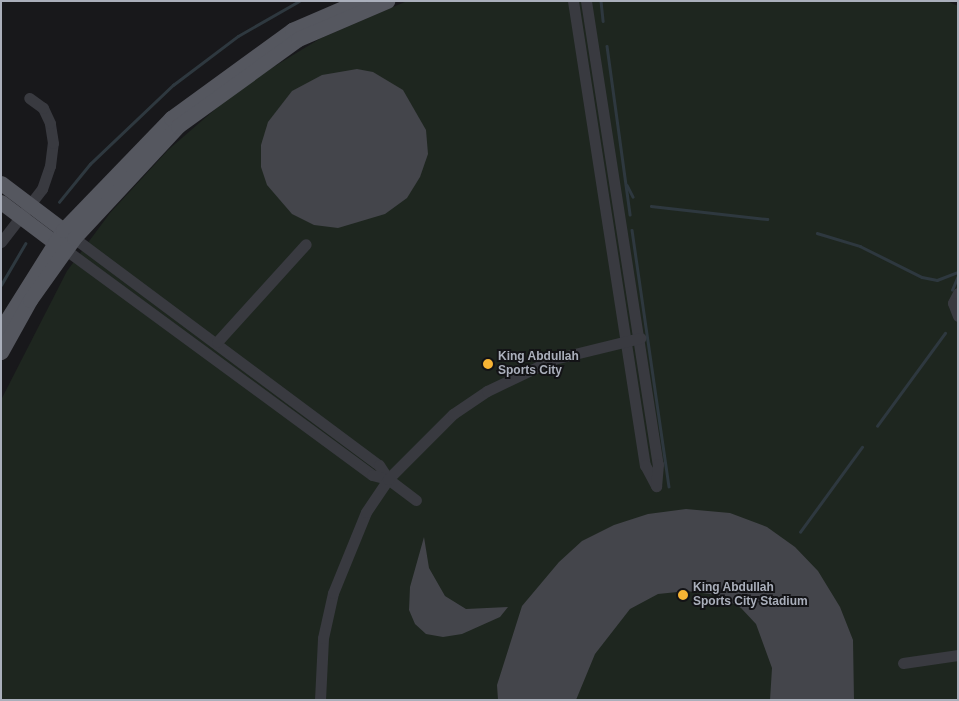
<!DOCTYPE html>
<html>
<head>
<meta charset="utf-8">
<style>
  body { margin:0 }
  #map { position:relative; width:959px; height:701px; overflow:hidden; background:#18181b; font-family:Helvetica,sans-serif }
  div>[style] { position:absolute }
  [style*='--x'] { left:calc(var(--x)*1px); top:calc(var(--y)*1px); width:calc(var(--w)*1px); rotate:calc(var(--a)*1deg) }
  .green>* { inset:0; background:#1e261f }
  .stream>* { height:2.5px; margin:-1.25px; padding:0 1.25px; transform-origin:1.25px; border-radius:1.25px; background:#2e383f }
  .building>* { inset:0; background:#44454b }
  .minor>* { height:11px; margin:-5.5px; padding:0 5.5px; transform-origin:5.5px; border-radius:5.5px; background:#393a40 }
  .major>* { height:15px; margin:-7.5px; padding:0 7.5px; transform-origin:7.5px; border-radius:7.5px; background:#55575f }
  .dots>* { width:14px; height:14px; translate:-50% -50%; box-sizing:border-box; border:2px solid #131316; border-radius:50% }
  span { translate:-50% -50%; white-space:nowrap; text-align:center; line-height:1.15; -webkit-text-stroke:4px #131316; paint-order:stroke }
  .poi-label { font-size:12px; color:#aaafbb; font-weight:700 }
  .left { translate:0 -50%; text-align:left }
  .frame { position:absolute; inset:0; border:2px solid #aaafbb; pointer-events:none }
</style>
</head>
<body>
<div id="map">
  <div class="green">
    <i style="clip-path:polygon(407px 1px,947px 1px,958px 6px,958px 700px,1px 700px,1px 400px,67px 271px,110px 213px,168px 150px,242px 86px,321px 38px)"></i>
  </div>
  <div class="stream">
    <i style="--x:601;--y:1;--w:20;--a:84"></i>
    <i style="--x:607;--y:46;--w:170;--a:82.2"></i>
    <i style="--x:627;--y:185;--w:13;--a:63"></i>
    <i style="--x:59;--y:202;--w:49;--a:-50.8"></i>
    <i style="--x:90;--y:164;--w:115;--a:-43.6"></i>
    <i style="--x:173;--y:85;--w:81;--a:-37"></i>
    <i style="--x:238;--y:36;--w:70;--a:-29.8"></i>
    <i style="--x:651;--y:206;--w:117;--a:6.4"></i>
    <i style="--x:632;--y:230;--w:259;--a:81.8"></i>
    <i style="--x:817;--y:233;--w:45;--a:16.8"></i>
    <i style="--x:860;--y:246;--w:69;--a:26.6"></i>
    <i style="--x:922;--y:277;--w:15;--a:11"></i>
    <i style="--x:937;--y:280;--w:22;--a:-21"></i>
    <i style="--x:1;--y:285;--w:48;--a:-59.7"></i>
    <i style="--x:952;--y:290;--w:15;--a:-67"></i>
    <i style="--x:877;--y:426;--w:115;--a:-53.8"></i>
    <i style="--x:800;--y:532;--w:105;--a:-53.9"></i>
  </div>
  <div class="building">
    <i style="clip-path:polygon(357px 69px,373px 72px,403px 90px,426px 130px,428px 154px,420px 177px,407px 198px,385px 214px,338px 228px,314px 225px,292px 214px,267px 185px,261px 167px,261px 145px,268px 122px,292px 91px,322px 75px)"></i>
    <i style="clip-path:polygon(686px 509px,730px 513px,767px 527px,795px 547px,818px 571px,840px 607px,853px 640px,854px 700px,770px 700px,772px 668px,756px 624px,741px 608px,717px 595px,687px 591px,658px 594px,630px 609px,595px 654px,576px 700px,498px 700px,497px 685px,522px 606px,559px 562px,582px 541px,614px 525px,648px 514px)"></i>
    <i style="clip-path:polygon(424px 537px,429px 568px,445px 596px,466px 609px,508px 607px,500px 617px,462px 634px,443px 637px,426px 634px,415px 624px,409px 610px,410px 587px)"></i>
  </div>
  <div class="minor">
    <i style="--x:573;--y:1;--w:470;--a:81.2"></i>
    <i style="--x:645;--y:465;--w:24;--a:62"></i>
    <i style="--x:586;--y:1;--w:469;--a:81.2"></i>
    <i style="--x:658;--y:464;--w:22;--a:95"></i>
    <i style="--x:74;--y:238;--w:380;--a:36.7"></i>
    <i style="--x:379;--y:465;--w:17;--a:57"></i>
    <i style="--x:1;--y:242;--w:67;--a:-52.3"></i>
    <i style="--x:42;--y:189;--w:24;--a:-71"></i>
    <i style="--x:50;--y:166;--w:23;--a:-83"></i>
    <i style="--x:53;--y:143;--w:20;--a:-99"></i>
    <i style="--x:50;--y:123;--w:17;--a:-115"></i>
    <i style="--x:43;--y:108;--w:17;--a:-144"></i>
    <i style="--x:66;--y:250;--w:380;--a:36.3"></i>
    <i style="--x:372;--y:475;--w:16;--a:14"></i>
    <i style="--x:388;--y:479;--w:35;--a:37"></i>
    <i style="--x:958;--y:293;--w:11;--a:117"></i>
    <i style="--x:953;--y:303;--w:14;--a:69"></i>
    <i style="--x:217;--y:342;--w:132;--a:-47.8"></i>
    <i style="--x:903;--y:663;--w:56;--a:-8.3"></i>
    <i style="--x:320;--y:700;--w:62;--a:-87.2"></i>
    <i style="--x:323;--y:638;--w:46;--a:-77.5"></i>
    <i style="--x:333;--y:593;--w:87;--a:-67.8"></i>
    <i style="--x:366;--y:512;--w:40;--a:-56"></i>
    <i style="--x:388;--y:479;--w:92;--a:-45"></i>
    <i style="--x:453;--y:414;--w:41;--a:-34.1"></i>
    <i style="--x:487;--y:391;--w:74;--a:-25.5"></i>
    <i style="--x:554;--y:359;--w:89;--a:-13.7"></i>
  </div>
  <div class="major">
    <i style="--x:1;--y:183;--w:88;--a:37.1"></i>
    <i style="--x:1;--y:202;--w:76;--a:37"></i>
    <i style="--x:1;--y:329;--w:117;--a:-57.9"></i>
    <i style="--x:63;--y:230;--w:156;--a:-46"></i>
    <i style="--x:171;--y:118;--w:150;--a:-36"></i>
    <i style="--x:292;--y:30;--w:73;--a:-23.4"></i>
    <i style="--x:1;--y:352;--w:60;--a:-60.9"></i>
    <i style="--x:30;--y:300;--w:76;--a:-54.6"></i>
    <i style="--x:74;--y:238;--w:153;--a:-47.1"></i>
    <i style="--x:178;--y:126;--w:148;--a:-35.9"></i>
    <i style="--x:298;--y:39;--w:97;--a:-23.1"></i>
  </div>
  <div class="dots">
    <i style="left:488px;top:364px;background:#f7b434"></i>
    <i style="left:683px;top:595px;background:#f7b434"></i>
  </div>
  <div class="poi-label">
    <span class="left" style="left:498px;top:364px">King Abdullah<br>Sports City</span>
    <span class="left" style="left:693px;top:595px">King Abdullah<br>Sports City Stadium</span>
  </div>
  <div class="frame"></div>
</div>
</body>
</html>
